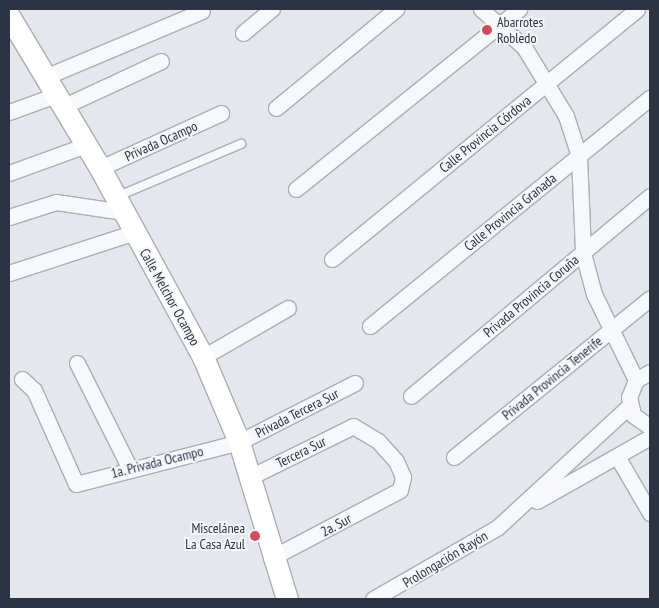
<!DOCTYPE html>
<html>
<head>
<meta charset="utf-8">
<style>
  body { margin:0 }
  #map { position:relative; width:659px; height:608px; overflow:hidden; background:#e4e7ec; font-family:"PT Sans Narrow",sans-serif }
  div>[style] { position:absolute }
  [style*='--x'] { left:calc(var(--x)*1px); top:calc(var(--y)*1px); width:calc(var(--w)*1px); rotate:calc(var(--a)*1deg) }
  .roads { filter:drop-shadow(1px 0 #a9aeb6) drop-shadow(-1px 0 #a9aeb6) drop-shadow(0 1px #a9aeb6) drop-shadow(0 -1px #a9aeb6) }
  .lane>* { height:8px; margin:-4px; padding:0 4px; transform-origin:4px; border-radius:4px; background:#f7f8fa }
  .street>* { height:15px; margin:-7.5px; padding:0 7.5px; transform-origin:7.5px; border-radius:7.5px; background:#f7f8fa }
  .secondary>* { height:21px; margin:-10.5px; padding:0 10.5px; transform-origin:10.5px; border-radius:10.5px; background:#fff }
  .dots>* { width:14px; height:14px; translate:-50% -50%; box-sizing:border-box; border:2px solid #f4f6f9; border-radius:50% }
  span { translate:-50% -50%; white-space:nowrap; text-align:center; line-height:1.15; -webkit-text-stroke:4px #f4f6f9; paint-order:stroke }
  .poi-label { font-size:14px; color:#2c3444 }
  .left { translate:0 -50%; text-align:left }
  .right { translate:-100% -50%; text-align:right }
  .street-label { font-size:14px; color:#2c3444 }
  .frame { position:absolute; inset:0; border:10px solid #2c3444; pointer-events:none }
</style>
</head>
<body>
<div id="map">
  <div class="roads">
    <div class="lane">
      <i style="--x:116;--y:197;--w:136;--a:-23"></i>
    </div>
    <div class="street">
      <i style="--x:481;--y:9;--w:57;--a:41.5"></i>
      <i style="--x:524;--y:47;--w:81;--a:58.7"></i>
      <i style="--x:566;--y:116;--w:42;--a:72"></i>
      <i style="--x:579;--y:156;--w:97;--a:87.6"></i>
      <i style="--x:583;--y:253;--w:42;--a:75"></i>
      <i style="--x:594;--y:294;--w:96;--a:64"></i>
      <i style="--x:243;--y:33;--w:38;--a:-40"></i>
      <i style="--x:45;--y:77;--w:170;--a:-22.8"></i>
      <i style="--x:62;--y:107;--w:109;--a:-24.9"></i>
      <i style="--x:276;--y:108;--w:156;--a:-39.5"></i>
      <i style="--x:9;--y:112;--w:50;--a:-19.9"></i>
      <i style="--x:100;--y:168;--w:133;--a:-24.4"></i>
      <i style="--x:9;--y:173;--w:82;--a:-20"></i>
      <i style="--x:296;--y:189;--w:287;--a:-38.9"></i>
      <i style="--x:9;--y:217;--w:49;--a:-17.7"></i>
      <i style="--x:56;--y:202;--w:69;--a:8.4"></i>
      <i style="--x:332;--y:259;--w:394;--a:-39.3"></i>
      <i style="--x:9;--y:273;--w:133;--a:-18"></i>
      <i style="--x:370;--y:326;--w:361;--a:-39.2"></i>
      <i style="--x:203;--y:357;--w:98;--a:-30"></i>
      <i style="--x:77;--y:363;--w:119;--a:63.4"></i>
      <i style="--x:650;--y:372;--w:16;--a:150"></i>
      <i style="--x:636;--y:380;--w:18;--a:112"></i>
      <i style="--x:629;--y:397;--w:18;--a:77"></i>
      <i style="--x:633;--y:415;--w:21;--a:35"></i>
      <i style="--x:22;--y:379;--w:16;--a:43"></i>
      <i style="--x:34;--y:390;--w:103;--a:65.9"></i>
      <i style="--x:76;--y:484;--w:168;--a:-14.4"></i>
      <i style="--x:239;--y:442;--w:130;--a:-27"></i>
      <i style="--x:411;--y:396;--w:312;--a:-39.9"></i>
      <i style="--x:454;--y:457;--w:252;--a:-39"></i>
      <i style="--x:618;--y:458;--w:64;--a:59.8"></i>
      <i style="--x:248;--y:478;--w:117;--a:-26.3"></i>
      <i style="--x:353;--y:426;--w:29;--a:31"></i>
      <i style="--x:378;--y:441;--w:27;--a:48"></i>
      <i style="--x:396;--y:461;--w:17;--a:66"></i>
      <i style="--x:403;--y:477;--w:13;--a:103"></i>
      <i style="--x:400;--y:490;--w:146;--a:152.2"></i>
      <i style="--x:537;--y:501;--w:130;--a:-29.5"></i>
      <i style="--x:373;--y:599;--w:144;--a:-29.9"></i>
      <i style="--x:498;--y:527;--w:178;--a:-42.7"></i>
    </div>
    <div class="secondary">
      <i style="--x:9;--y:16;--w:177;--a:59.1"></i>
      <i style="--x:100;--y:168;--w:215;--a:61.4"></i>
      <i style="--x:203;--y:357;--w:92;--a:67"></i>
      <i style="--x:239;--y:442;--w:164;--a:73"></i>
    </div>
  </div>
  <div class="dots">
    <i style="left:487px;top:30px;background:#cc4e60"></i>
    <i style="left:255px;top:536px;background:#cc4e60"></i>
  </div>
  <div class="poi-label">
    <span class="left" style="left:497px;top:30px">Abarrotes<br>Robledo</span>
    <span class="right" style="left:245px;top:536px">Miscelánea<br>La Casa Azul</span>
  </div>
  <div class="street-label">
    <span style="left:485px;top:134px;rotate:-39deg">Calle Provincia Córdova</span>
    <span style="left:161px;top:141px;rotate:-24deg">Privada Ocampo</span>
    <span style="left:510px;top:212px;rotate:-39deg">Calle Provincia Granada</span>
    <span style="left:531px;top:296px;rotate:-40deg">Privada Provincia Coruña</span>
    <span style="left:170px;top:297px;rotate:61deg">Calle Melchor Ocampo</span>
    <span style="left:552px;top:378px;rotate:-39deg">Privada Provincia Tenerife</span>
    <span style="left:297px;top:413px;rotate:-27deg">Privada Tercera Sur</span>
    <span style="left:301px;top:452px;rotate:-26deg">Tercera Sur</span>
    <span style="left:157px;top:462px;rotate:-14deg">1a. Privada Ocampo</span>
    <span style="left:336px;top:525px;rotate:-28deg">2a. Sur</span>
    <span style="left:445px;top:559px;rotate:-31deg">Prolongación Rayón</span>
  </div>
  <div class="frame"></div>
</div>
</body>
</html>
